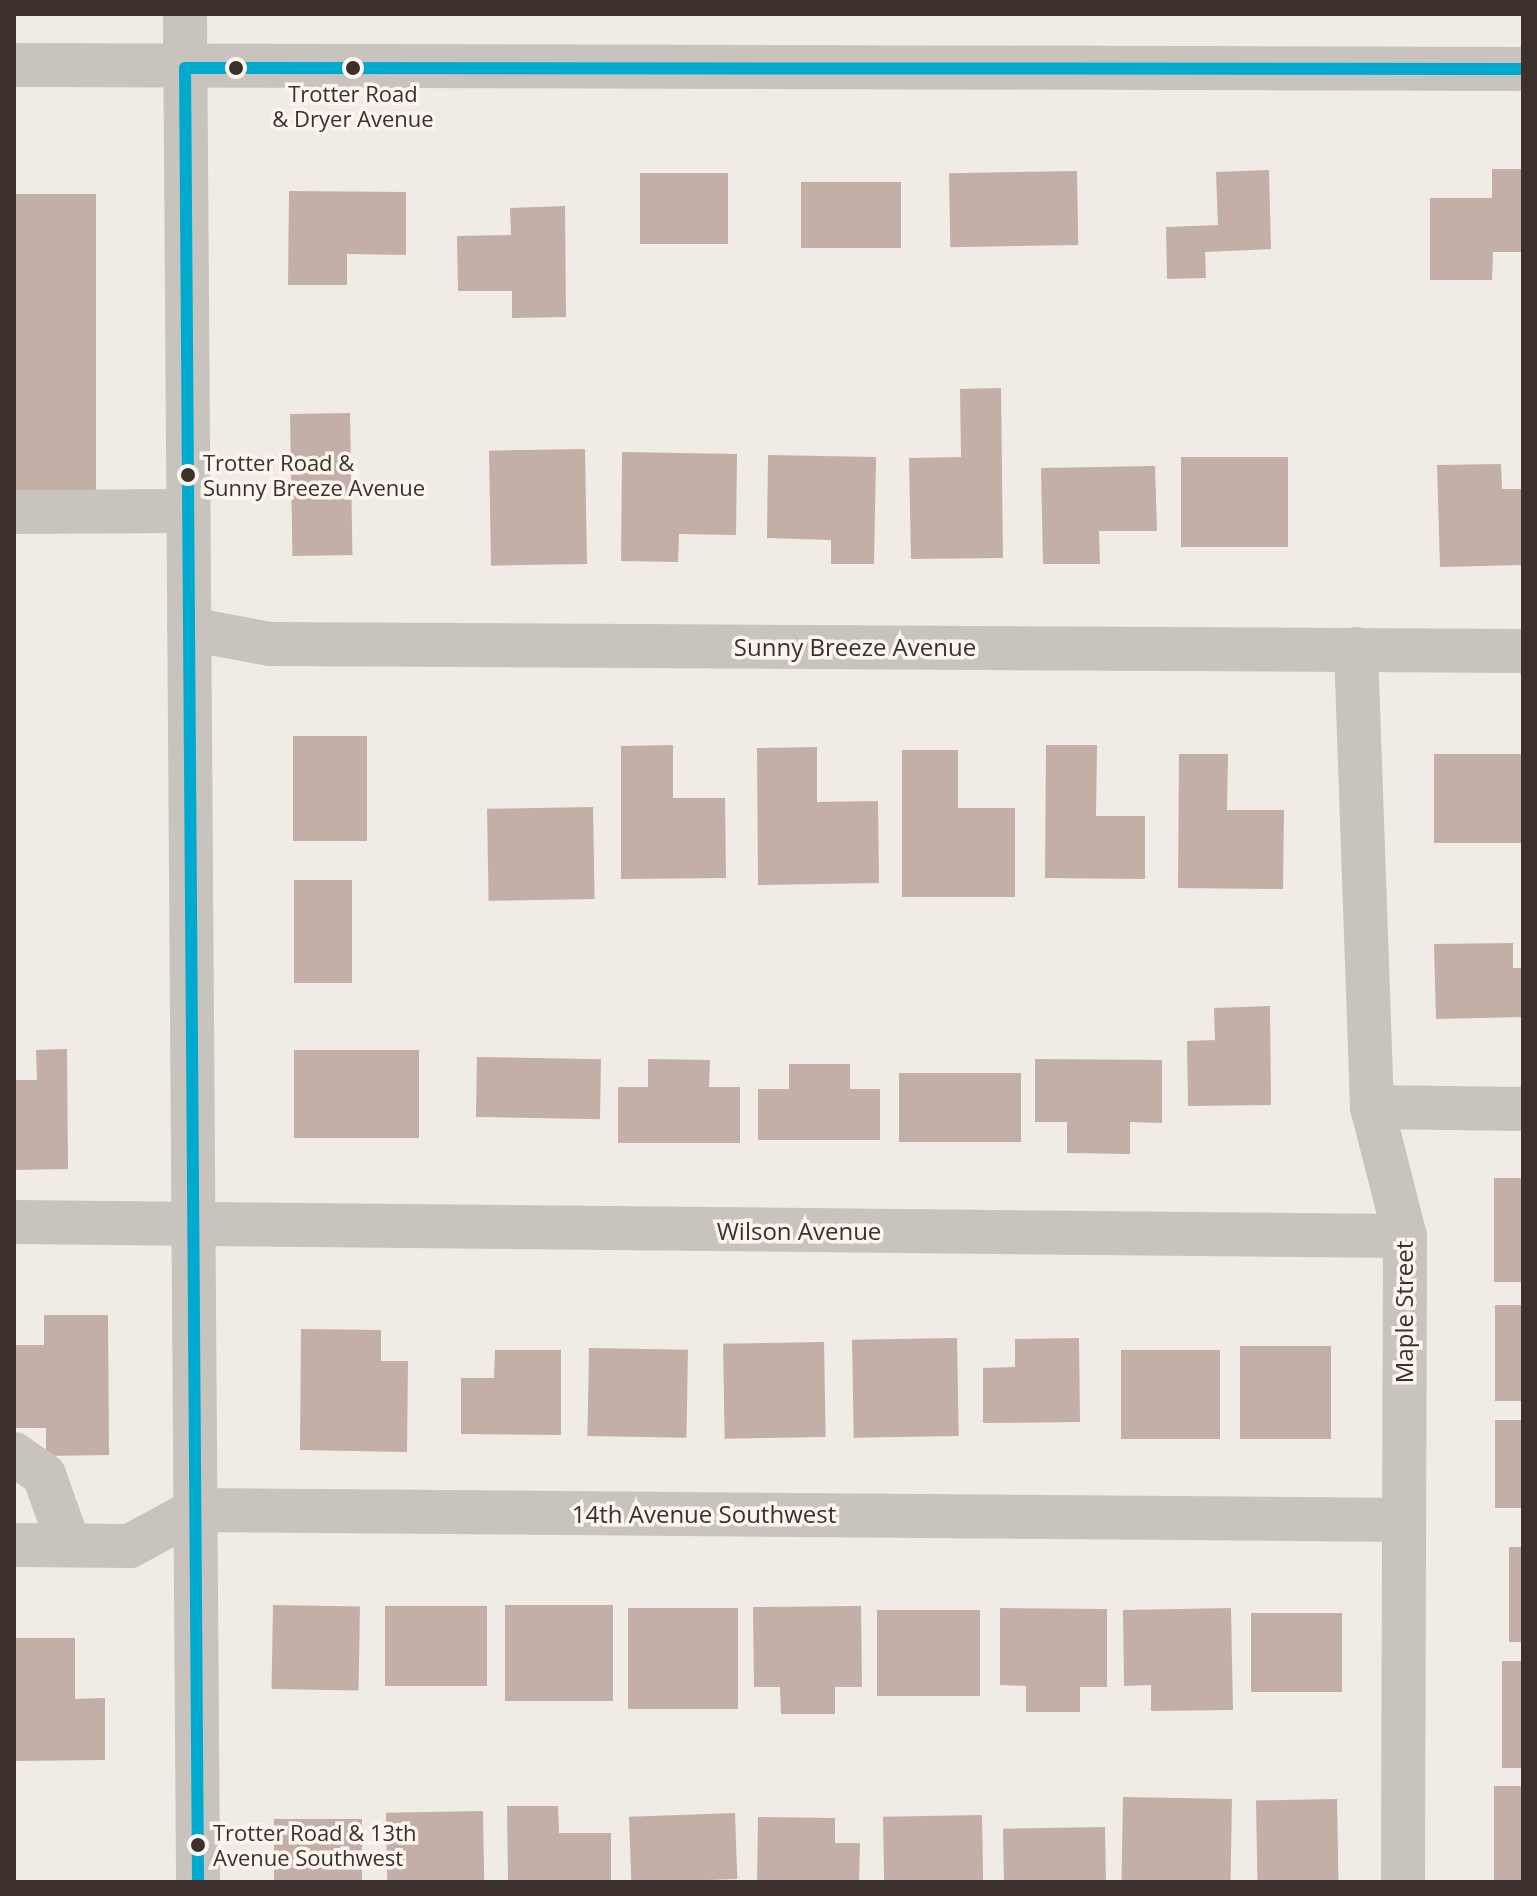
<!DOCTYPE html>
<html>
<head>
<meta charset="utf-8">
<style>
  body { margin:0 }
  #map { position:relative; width:1537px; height:1896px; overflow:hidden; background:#f0ebe5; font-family:"Open Sans",sans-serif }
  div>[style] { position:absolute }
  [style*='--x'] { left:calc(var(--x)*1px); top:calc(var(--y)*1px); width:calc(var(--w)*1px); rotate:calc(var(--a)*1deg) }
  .building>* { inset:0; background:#c3afa7; transform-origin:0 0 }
  .minor>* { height:44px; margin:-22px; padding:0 22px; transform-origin:22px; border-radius:22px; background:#c9c3be }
  .bus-1>* { height:12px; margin:-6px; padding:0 6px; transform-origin:6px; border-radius:6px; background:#00a9ce }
  .dots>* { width:22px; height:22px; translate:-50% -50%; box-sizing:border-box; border:4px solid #fbf5ee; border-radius:50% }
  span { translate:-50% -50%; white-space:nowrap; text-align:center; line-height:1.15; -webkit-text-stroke:7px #fbf5ee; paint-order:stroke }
  .bus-label { font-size:22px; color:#3b302b }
  .left { translate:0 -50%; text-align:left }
  .street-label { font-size:24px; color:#3b302b }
  .frame { position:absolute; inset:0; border:16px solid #3b302b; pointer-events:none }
</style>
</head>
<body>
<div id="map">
  <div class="building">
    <i style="clip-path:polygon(1492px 169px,1523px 169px,1523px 252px,1493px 252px,1492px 280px,1430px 280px,1430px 198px,1492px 198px)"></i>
    <i style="clip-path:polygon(1269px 170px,1271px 249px,1205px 252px,1206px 278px,1167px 279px,1166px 227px,1218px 225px,1216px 172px)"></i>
    <i style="left:1077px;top:171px;width:74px;height:128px;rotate:89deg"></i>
    <i style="left:640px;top:173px;width:88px;height:71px"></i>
    <i style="left:801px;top:182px;width:100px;height:66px"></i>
    <i style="clip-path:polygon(289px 191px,406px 192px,406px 255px,347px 254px,347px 285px,288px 285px)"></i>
    <i style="left:14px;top:194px;width:82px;height:299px"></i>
    <i style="clip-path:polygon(565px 206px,566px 317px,512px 318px,512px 291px,458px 291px,457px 236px,511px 235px,510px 208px)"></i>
    <i style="clip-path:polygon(1001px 388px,1003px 558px,911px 559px,909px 458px,961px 457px,960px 389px)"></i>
    <i style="left:350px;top:413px;width:142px;height:60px;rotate:89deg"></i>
    <i style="left:585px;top:449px;width:115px;height:96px;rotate:89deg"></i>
    <i style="clip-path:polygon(622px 452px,737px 454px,736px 535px,679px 534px,678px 562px,621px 561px)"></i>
    <i style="clip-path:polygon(768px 455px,876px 457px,874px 564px,831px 564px,831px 540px,767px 538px)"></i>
    <i style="left:1181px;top:457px;width:107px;height:90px"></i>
    <i style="clip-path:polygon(1501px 464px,1502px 489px,1523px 489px,1523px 565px,1440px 567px,1437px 465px)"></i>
    <i style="clip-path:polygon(1155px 466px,1157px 531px,1099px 531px,1100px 564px,1043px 564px,1041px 468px)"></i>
    <i style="left:293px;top:736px;width:74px;height:105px"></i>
    <i style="clip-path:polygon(673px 745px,673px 798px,725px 798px,726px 878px,621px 879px,621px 746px)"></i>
    <i style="clip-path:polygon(1046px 745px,1097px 745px,1096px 816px,1145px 816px,1145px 879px,1045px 878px)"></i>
    <i style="clip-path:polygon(817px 747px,817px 802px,878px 801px,879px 883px,758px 885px,757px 748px)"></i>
    <i style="clip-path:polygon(902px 750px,958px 750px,958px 808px,1015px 808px,1015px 897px,902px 897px)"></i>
    <i style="clip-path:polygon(1179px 754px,1228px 754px,1227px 810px,1284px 810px,1283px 889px,1178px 888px)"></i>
    <i style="left:1523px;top:754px;width:89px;height:89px;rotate:90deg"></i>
    <i style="left:593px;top:807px;width:92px;height:106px;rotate:89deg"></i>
    <i style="left:352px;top:880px;width:103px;height:58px;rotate:90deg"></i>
    <i style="clip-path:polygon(1513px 943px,1513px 968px,1523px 968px,1523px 1017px,1436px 1019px,1434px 944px)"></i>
    <i style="clip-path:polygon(1270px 1006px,1271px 1105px,1188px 1106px,1187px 1041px,1215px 1040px,1214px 1008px)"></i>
    <i style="clip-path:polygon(67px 1049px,68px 1169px,14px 1170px,14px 1080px,37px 1080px,36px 1050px)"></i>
    <i style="left:294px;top:1050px;width:125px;height:88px"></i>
    <i style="left:477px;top:1057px;width:124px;height:60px;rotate:1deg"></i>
    <i style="clip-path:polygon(648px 1059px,710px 1060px,709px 1087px,740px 1087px,740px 1143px,618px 1143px,618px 1087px,648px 1087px)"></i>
    <i style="clip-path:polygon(1035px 1059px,1162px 1060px,1162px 1123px,1130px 1122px,1130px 1154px,1067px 1153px,1067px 1122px,1035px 1122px)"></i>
    <i style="clip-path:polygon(789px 1064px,850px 1064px,850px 1089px,880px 1089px,880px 1140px,758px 1140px,758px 1089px,789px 1089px)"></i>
    <i style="left:899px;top:1073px;width:122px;height:69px"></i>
    <i style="left:1494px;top:1178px;width:29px;height:104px"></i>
    <i style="left:1495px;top:1305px;width:28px;height:96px"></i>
    <i style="clip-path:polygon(44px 1315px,108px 1315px,109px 1455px,46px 1456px,46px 1428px,14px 1428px,14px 1345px,44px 1345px)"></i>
    <i style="clip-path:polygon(301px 1329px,381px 1330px,381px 1361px,408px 1361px,407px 1452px,300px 1450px)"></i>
    <i style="left:957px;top:1338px;width:98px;height:105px;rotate:89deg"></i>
    <i style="clip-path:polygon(1079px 1338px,1080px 1422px,983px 1423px,983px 1368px,1015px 1367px,1015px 1339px)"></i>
    <i style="left:824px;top:1342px;width:95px;height:101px;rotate:89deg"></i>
    <i style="left:1331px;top:1346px;width:93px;height:91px;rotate:90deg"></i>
    <i style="left:589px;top:1348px;width:99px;height:88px;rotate:1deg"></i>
    <i style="clip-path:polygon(495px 1350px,561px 1350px,561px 1435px,461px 1434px,461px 1378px,494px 1378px)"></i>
    <i style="left:1121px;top:1350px;width:99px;height:89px"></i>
    <i style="left:1495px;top:1420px;width:28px;height:88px"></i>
    <i style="left:1509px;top:1547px;width:14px;height:95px"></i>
    <i style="left:273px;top:1605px;width:87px;height:84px;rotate:1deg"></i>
    <i style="left:505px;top:1605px;width:108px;height:96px"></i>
    <i style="left:385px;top:1606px;width:102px;height:80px"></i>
    <i style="clip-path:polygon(861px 1606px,862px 1687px,835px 1687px,835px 1714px,781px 1714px,780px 1687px,754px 1687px,753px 1607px)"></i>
    <i style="left:628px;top:1608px;width:110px;height:101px"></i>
    <i style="clip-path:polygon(1000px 1608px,1107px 1609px,1107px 1687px,1080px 1687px,1080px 1712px,1026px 1712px,1026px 1686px,1000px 1685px)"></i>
    <i style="clip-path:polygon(1231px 1608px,1233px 1710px,1151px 1711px,1151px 1685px,1124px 1686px,1123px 1610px)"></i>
    <i style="left:877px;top:1610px;width:103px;height:86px"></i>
    <i style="left:1251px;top:1613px;width:91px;height:79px"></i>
    <i style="clip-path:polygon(16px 1638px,75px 1638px,75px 1699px,105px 1698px,105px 1760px,14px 1761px)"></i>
    <i style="left:1502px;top:1661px;width:21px;height:107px"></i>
    <i style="left:1494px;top:1786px;width:29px;height:96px"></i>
    <i style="left:1123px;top:1797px;width:109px;height:85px;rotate:1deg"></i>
    <i style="left:1337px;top:1799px;width:83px;height:81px;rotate:89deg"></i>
    <i style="clip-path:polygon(507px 1806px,558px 1806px,559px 1833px,611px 1833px,611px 1882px,508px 1882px)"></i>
    <i style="left:483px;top:1811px;width:71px;height:97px;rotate:89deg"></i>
    <i style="left:735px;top:1813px;width:66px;height:106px;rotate:88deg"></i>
    <i style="left:982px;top:1815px;width:67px;height:99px;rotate:89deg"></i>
    <i style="clip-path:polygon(758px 1817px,835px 1818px,835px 1843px,860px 1843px,859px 1882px,757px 1882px)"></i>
    <i style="left:274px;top:1819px;width:88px;height:63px"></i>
    <i style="left:1105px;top:1827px;width:55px;height:102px;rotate:89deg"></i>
  </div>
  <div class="minor">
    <i style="--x:185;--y:14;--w:1868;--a:89.6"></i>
    <i style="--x:14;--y:65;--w:1509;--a:0.15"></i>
    <i style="--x:14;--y:512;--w:174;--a:-0.3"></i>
    <i style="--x:189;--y:629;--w:82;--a:10.5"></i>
    <i style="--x:270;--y:644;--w:1253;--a:0.32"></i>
    <i style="--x:1356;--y:649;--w:458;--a:88"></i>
    <i style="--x:1372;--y:1107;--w:133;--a:75.7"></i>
    <i style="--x:1405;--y:1236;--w:646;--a:90.18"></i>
    <i style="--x:1372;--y:1107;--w:151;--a:0.8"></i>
    <i style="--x:14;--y:1222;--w:1391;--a:0.58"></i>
    <i style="--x:14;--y:1454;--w:37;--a:35"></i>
    <i style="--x:44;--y:1475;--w:74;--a:70.3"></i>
    <i style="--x:14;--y:1545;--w:116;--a:0.5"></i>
    <i style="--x:130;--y:1546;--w:75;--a:-28.6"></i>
    <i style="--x:196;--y:1510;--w:1207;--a:0.47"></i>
  </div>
  <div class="bus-1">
    <i style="--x:198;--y:1882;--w:1814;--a:-90.41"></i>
    <i style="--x:185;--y:68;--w:1338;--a:0.04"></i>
  </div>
  <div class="dots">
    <i style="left:236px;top:68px;background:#3b302b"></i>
    <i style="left:353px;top:68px;background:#3b302b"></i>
    <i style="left:188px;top:475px;background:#3b302b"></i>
    <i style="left:198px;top:1845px;background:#3b302b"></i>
  </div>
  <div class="bus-label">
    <span style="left:353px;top:106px">Trotter Road<br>&amp; Dryer Avenue</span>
    <span class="left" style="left:203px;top:475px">Trotter Road &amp;<br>Sunny Breeze Avenue</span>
    <span class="left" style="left:213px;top:1845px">Trotter Road &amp; 13th<br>Avenue Southwest</span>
  </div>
  <div class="street-label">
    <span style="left:855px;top:647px">Sunny Breeze Avenue</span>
    <span style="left:799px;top:1231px">Wilson Avenue</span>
    <span style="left:1404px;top:1312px;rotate:-90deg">Maple Street</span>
    <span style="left:704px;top:1514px">14th Avenue Southwest</span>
  </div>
  <div class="frame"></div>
</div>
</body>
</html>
